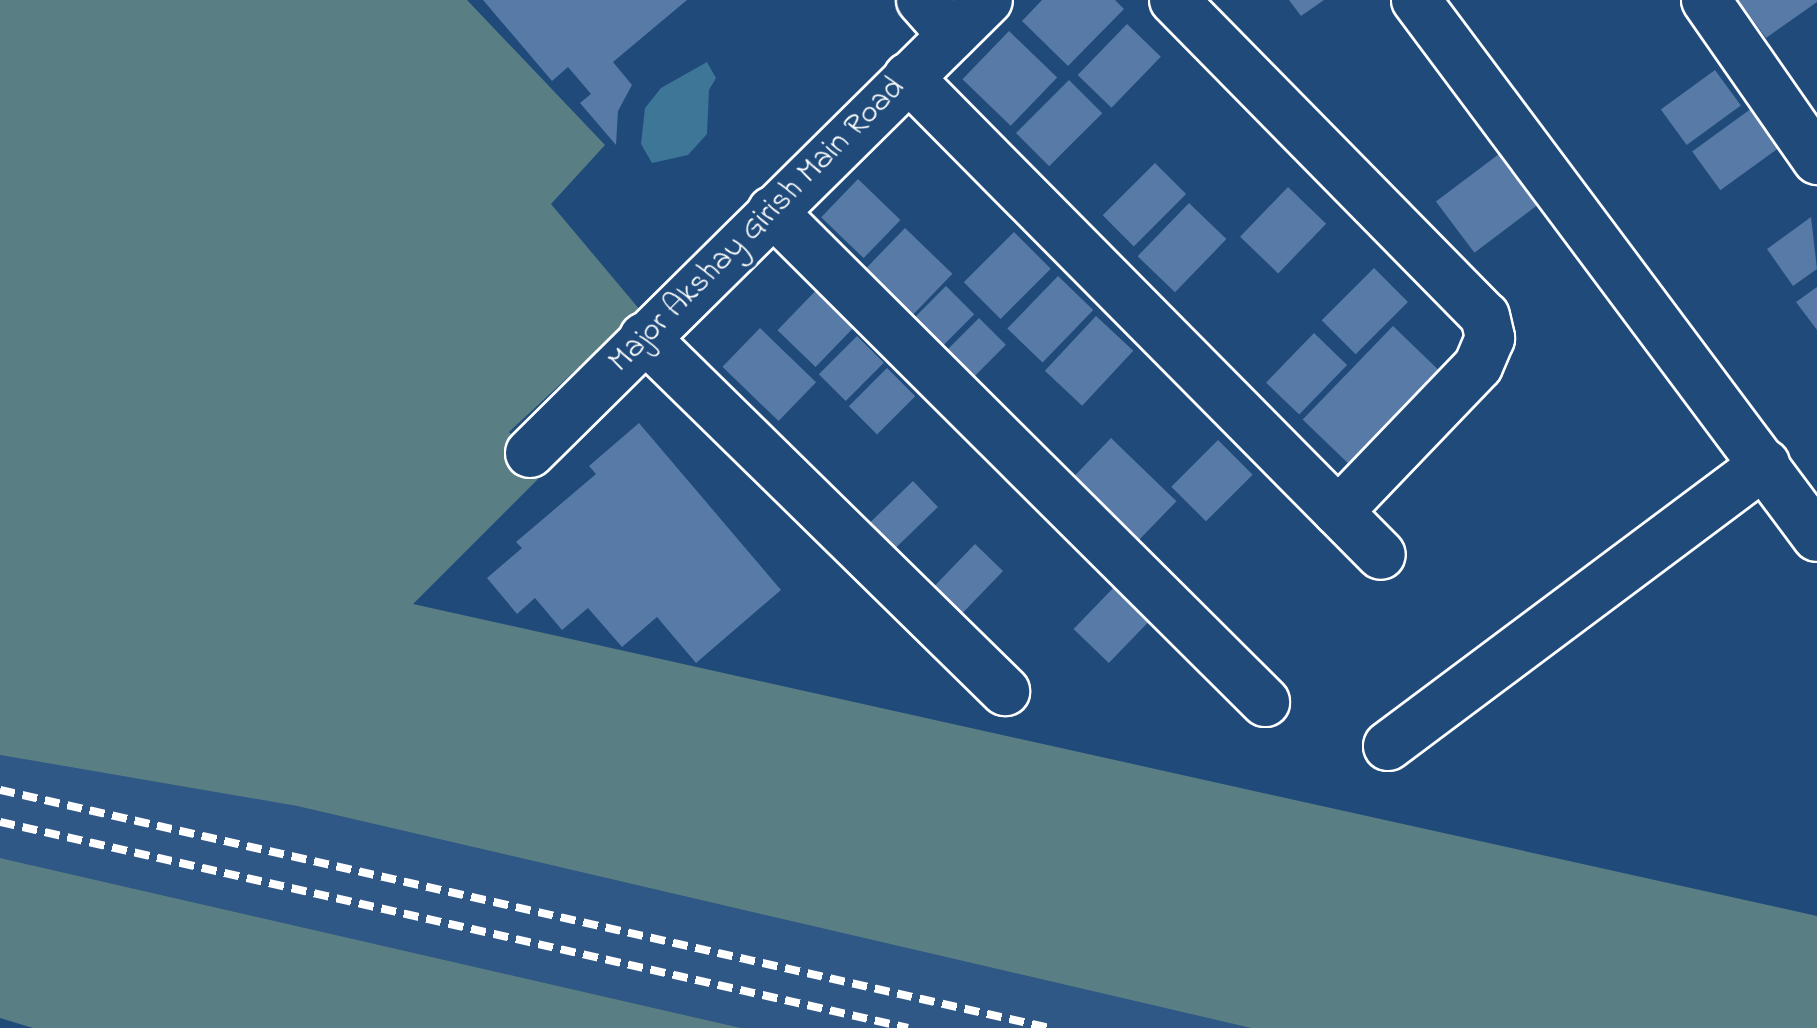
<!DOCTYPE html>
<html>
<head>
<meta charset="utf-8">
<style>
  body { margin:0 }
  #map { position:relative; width:1817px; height:1028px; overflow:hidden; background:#1f4a7a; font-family:"Indie Flower",sans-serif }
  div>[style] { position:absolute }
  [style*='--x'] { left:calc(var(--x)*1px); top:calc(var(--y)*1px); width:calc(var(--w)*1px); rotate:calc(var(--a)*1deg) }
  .built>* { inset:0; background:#305887 }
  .green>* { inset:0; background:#597e84 }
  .water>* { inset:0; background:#3e7697 }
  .building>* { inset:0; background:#577aa6; transform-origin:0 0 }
  .roads { filter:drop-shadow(2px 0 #fff) drop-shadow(-2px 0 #fff) drop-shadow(0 2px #fff) drop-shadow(0 -2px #fff) }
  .minor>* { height:48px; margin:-24px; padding:0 24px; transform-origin:24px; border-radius:24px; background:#1f4a7a }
  .rail>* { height:8px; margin-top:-4px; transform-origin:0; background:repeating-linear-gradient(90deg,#fff 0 15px,transparent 0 23px) }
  span { translate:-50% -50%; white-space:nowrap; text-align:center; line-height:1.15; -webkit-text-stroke:8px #1f4a7a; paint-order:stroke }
  .street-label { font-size:32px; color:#fff }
</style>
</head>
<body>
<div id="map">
  <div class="built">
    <i style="clip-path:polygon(0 755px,297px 806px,1251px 1028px,741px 1028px,0 858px)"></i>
  </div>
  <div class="green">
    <i style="clip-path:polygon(0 0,467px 0,605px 145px,551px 204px,640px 310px,509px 432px,547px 470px,413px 604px,1817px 916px,1817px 1028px,1251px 1028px,297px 806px,0 755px)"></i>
    <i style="clip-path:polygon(0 858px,741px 1028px,33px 1028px,0 1018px)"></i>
  </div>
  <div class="water">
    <i style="clip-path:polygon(707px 62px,716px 78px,709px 90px,707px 134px,688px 155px,652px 163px,641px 144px,645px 108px,661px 88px)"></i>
  </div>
  <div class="building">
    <i style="clip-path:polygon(483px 0,687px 0,613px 62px,632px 85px,618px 111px,616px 145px,580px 103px,591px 94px,568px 67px,552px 81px)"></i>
    <i style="clip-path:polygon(1042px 0,1115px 0,1124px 9px,1068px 66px,1022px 21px)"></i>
    <i style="clip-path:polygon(1289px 0,1324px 0,1301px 16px)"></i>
    <i style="clip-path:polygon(1738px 0,1817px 0,1817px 2px,1766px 38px)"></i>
    <i style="left:1127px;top:24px;width:47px;height:71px;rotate:44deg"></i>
    <i style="left:1009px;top:31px;width:67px;height:67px;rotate:44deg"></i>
    <i style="left:1715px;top:70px;width:44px;height:67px;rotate:54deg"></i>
    <i style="left:1069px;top:80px;width:47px;height:75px;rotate:45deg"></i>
    <i style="left:1752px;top:108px;width:48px;height:74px;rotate:54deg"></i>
    <i style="left:1507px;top:148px;width:64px;height:89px;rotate:53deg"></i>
    <i style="left:1155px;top:163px;width:44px;height:74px;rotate:45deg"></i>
    <i style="left:858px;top:179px;width:59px;height:53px;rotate:44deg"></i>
    <i style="left:1288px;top:187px;width:53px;height:69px;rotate:44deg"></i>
    <i style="left:1189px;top:203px;width:52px;height:74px;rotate:44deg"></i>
    <i style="clip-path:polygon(1811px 217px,1817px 269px,1793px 286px,1767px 249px)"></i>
    <i style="left:905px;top:228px;width:66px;height:57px;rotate:44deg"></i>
    <i style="left:1014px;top:232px;width:52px;height:71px;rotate:45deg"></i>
    <i style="left:1374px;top:268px;width:48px;height:74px;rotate:45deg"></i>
    <i style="left:1058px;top:276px;width:49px;height:73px;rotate:44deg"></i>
    <i style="left:824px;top:282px;width:53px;height:67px;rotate:44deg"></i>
    <i style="left:946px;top:286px;width:40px;height:49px;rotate:45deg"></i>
    <i style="clip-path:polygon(1817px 287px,1817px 330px,1796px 302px)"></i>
    <i style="left:1096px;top:316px;width:51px;height:75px;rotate:43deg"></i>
    <i style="left:979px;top:318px;width:38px;height:52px;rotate:45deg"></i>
    <i style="left:1393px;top:326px;width:63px;height:130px;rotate:44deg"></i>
    <i style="left:760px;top:328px;width:78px;height:54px;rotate:44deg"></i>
    <i style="left:1314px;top:333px;width:46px;height:69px;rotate:44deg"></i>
    <i style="left:857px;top:336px;width:38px;height:54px;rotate:45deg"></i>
    <i style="left:887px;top:368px;width:40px;height:54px;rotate:45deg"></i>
    <i style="clip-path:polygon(639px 423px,781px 590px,696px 663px,657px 617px,622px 647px,588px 608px,562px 630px,535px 598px,517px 614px,487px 578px,522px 548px,516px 542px,596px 474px,589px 466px)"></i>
    <i style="left:1111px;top:438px;width:91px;height:53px;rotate:44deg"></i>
    <i style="left:1218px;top:440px;width:49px;height:66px;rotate:45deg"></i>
    <i style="left:913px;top:481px;width:36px;height:59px;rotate:46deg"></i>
    <i style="left:975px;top:544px;width:39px;height:59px;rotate:44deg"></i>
    <i style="left:1118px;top:583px;width:49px;height:64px;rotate:44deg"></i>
  </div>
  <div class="roads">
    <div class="minor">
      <i style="--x:921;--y:0;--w:47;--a:48.5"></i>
      <i style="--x:1174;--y:0;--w:443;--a:45.5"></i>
      <i style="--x:1485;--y:316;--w:23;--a:77"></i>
      <i style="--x:1490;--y:338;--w:30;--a:113"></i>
      <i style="--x:1478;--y:366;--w:202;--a:133.8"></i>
      <i style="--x:1416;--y:0;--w:670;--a:53.25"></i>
      <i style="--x:1706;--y:0;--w:195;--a:55.2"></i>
      <i style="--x:908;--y:77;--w:672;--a:45.3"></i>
      <i style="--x:772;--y:211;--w:696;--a:44.88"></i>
      <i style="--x:644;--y:337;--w:506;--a:44.44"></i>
      <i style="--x:530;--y:453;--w:644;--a:-44.69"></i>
      <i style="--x:1388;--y:746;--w:471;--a:-36.8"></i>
    </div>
  </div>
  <div class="rail">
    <i style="--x:0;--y:790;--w:1076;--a:12.78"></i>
    <i style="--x:0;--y:822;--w:931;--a:12.78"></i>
  </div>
  <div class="street-label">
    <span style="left:758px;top:226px;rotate:-45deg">Major Akshay Girish Main Road</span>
  </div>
</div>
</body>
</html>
